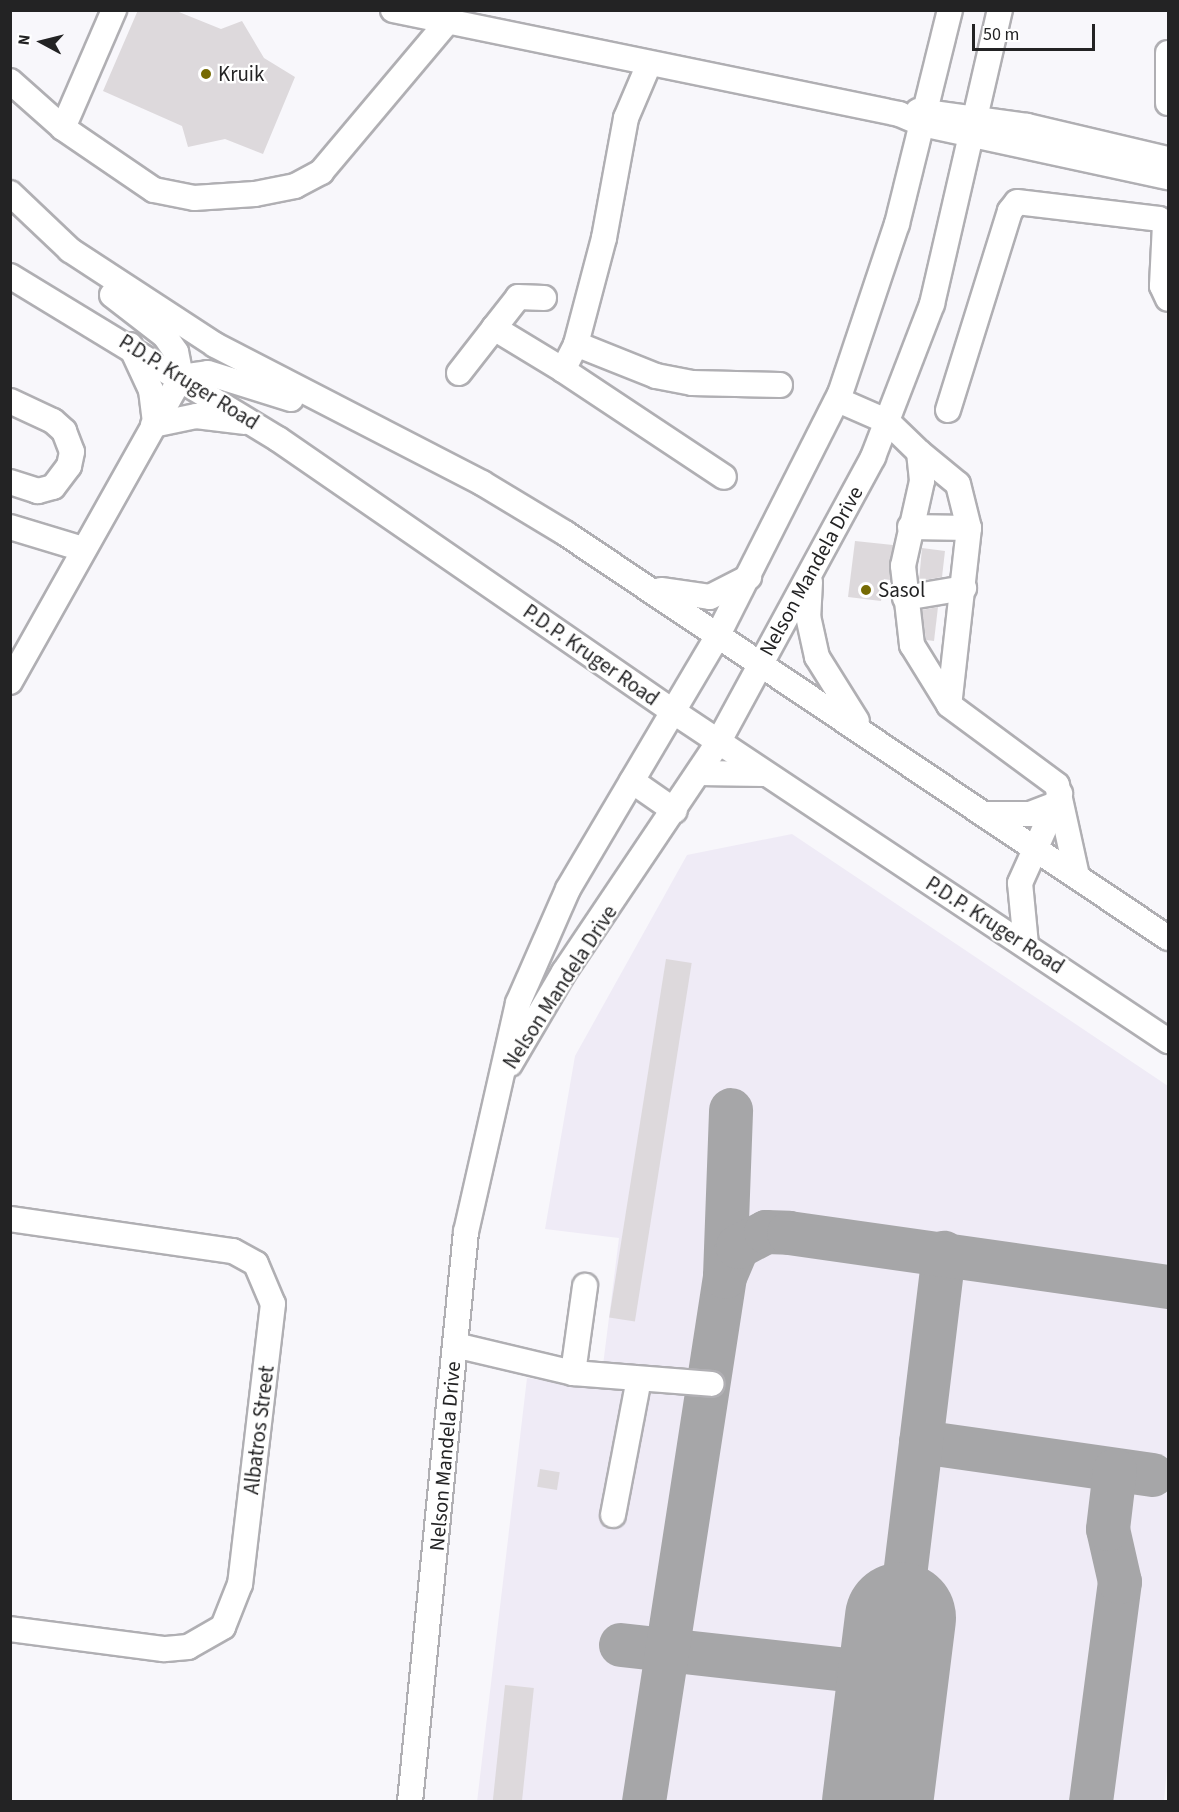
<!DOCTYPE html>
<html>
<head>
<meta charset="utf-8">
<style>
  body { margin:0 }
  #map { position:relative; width:1179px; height:1812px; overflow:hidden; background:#f8f7fb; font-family:"Source Sans 3",sans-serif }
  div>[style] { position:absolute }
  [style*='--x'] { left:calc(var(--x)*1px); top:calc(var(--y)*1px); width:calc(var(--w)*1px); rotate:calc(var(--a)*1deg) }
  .built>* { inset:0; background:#efebf6 }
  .taxiway>* { height:44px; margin:-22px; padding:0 22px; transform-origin:22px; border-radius:22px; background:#a6a6a8 }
  .runway>* { height:111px; margin:-55.5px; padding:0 55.5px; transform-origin:55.5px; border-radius:55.5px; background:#a6a6a8 }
  .building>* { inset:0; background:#ddd9dc; transform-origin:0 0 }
  .roads { filter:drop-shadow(2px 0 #b0afb3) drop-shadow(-2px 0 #b0afb3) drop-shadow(0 2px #b0afb3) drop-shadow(0 -2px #b0afb3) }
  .minor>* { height:24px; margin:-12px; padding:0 12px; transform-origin:12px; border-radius:12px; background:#fff }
  .dots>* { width:16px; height:16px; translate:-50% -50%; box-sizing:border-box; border:3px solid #fff; border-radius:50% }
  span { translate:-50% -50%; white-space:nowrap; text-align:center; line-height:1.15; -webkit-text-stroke:4.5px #fff; paint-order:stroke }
  .poi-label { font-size:21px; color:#232324 }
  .left { translate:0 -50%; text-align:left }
  .street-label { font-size:21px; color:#232324 }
  .frame { position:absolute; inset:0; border:12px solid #232324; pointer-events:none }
  .north { position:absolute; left:12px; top:12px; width:60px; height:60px; -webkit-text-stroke:4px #fff; paint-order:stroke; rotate:277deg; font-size:16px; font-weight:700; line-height:24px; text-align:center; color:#232324 }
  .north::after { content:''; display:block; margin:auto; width:21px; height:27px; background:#232324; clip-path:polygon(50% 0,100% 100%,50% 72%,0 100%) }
  .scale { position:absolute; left:972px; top:24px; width:123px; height:27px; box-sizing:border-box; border:3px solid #232324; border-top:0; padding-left:8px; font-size:18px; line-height:21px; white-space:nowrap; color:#232324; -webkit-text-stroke:4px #fff; paint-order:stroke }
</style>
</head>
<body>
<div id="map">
  <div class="built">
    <i style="clip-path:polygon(792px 834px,1168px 1086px,1168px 1760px,1164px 1801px,477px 1802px,527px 1378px,600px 1389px,619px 1238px,545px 1229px,575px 1056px,687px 855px)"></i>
  </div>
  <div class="taxiway">
    <i style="--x:725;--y:1276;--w:166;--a:-87.9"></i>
    <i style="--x:921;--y:1442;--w:234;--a:8.1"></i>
    <i style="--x:900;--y:1617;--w:367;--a:-83.1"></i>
    <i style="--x:621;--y:1645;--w:274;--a:6.3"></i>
    <i style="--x:644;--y:1802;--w:531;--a:-81.23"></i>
    <i style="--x:725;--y:1277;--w:33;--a:-67"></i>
    <i style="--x:738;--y:1247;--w:32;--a:-28"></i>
    <i style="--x:766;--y:1232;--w:23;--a:2"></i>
    <i style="--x:789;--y:1233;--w:383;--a:8.1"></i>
    <i style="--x:1091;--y:1802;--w:222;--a:-82.5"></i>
    <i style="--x:1120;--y:1582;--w:54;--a:-102.8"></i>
    <i style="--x:1108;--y:1529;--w:59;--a:-83.2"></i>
  </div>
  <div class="runway">
    <i style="--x:877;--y:1802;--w:186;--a:-82.9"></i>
  </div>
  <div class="building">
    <i style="clip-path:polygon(138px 10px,174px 10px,221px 29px,242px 21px,264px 58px,295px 77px,263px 154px,225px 139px,188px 147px,182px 126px,103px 91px)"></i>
    <i style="clip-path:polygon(855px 541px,893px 545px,890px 580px,884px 579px,881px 601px,848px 597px)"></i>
    <i style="clip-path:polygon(922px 548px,945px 551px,942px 577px,919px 581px)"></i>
    <i style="clip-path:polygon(938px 607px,934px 641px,926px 640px,922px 610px)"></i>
    <i style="left:666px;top:959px;width:26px;height:363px;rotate:9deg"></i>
    <i style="left:540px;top:1469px;width:20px;height:18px;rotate:9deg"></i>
    <i style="left:505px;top:1685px;width:29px;height:118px;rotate:6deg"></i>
  </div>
  <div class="roads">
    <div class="minor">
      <i style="--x:393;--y:10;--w:517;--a:11.61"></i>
      <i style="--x:899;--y:114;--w:25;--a:23"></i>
      <i style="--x:922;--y:124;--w:252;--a:12.2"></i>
      <i style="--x:1168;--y:53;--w:50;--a:90"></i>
      <i style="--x:10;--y:81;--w:71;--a:41.6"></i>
      <i style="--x:63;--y:128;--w:110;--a:34.3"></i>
      <i style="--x:154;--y:190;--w:41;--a:11.3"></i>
      <i style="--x:194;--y:198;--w:61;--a:-3.8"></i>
      <i style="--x:255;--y:194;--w:41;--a:-11.3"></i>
      <i style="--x:295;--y:186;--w:30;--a:-28"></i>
      <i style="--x:321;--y:172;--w:197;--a:-49.9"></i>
      <i style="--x:918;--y:111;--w:110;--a:7.8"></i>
      <i style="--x:1027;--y:126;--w:145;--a:13.2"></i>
      <i style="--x:63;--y:128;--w:129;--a:-66.6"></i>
      <i style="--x:10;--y:193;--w:83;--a:43.5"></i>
      <i style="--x:70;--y:250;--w:173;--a:33.2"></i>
      <i style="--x:215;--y:345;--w:301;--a:27.3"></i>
      <i style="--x:482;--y:483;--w:97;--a:31.1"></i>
      <i style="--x:565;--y:533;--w:726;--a:33.89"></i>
      <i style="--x:10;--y:276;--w:314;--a:31.3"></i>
      <i style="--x:278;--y:439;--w:481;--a:34.6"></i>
      <i style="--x:674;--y:712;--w:594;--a:33.66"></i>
      <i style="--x:494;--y:328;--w:39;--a:-52"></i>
      <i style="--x:518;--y:297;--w:26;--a:2"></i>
      <i style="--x:576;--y:344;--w:86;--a:21.8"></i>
      <i style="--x:656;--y:376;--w:37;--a:11"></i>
      <i style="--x:692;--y:383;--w:88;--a:1.3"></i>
      <i style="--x:130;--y:345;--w:50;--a:65"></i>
      <i style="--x:151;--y:390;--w:31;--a:83"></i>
      <i style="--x:563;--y:370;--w:193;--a:33.6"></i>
      <i style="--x:459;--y:373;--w:57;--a:-52.1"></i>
      <i style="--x:494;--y:328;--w:81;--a:31.3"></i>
      <i style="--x:563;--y:370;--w:29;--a:-63"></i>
      <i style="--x:576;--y:344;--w:110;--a:-75.2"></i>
      <i style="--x:604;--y:238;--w:122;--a:-79.6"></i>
      <i style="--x:626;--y:118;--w:59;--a:-66.9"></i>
      <i style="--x:181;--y:377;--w:27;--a:-8"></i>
      <i style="--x:208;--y:373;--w:87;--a:17.4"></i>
      <i style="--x:838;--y:400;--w:55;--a:23.7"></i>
      <i style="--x:888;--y:422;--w:43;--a:44.1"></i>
      <i style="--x:919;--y:452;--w:29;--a:84"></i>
      <i style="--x:922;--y:481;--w:87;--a:102.6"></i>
      <i style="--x:903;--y:566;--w:80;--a:83.5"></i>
      <i style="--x:912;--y:645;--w:70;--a:58.3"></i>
      <i style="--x:949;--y:705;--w:134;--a:36.5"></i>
      <i style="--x:1057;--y:785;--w:93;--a:77.6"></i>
      <i style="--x:10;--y:401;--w:47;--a:24.9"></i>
      <i style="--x:53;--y:421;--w:15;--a:42"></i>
      <i style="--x:64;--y:431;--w:22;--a:69"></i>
      <i style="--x:72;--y:452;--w:14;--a:102"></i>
      <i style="--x:69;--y:466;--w:26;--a:127"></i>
      <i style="--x:53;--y:487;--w:16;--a:165"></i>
      <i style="--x:38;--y:491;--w:29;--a:-162"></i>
      <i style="--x:948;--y:410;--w:208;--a:-72.7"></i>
      <i style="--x:1010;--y:211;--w:11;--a:-52"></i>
      <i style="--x:1017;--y:202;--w:143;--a:6.8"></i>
      <i style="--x:1159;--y:219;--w:8;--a:40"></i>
      <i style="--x:1165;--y:224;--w:62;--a:92.8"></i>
      <i style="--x:1162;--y:286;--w:14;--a:65"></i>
      <i style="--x:153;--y:425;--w:44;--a:-11.8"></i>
      <i style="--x:196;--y:416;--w:48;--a:7.1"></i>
      <i style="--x:919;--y:452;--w:50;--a:39.4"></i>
      <i style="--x:958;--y:484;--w:45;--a:76"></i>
      <i style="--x:969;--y:528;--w:178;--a:96.4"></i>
      <i style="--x:10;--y:527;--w:76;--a:16.8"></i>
      <i style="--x:910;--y:527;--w:59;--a:1"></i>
      <i style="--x:810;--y:582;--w:34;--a:93"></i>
      <i style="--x:808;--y:616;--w:42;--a:77.6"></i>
      <i style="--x:817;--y:657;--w:75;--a:58"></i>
      <i style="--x:661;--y:590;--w:49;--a:8.1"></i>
      <i style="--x:710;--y:597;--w:44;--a:-27.1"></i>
      <i style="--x:905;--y:598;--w:60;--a:-9.6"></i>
      <i style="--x:10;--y:682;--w:350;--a:-60.7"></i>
      <i style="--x:181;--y:377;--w:25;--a:-101"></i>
      <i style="--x:176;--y:352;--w:19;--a:-125"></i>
      <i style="--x:165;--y:336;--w:67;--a:-142.3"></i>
      <i style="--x:699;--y:773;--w:65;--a:0.9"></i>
      <i style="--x:632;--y:781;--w:52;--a:34.9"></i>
      <i style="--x:984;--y:814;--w:46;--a:0"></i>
      <i style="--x:1030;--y:814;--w:28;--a:-21"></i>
      <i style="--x:1026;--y:945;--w:62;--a:-95.5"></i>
      <i style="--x:1020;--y:883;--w:98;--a:-65.8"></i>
      <i style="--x:510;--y:1064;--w:107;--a:-59.6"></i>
      <i style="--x:564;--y:972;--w:278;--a:-56.1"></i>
      <i style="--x:719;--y:741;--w:323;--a:-61.5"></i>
      <i style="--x:873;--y:457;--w:164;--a:-68.9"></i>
      <i style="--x:932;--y:304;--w:302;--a:-77"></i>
      <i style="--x:10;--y:1219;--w:225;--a:8.2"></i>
      <i style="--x:233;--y:1251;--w:26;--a:29"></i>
      <i style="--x:256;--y:1264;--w:43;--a:67"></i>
      <i style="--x:273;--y:1304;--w:282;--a:96.7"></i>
      <i style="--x:240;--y:1584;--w:46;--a:111.6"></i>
      <i style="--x:223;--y:1627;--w:40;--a:150.3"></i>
      <i style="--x:188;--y:1647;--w:25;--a:175"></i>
      <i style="--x:163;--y:1649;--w:154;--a:-172.6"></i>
      <i style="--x:455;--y:1345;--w:121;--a:13.3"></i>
      <i style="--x:573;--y:1373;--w:139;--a:4.5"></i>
      <i style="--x:573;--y:1373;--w:88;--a:-82.1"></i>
      <i style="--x:613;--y:1515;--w:138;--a:-79.2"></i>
      <i style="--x:410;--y:1802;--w:573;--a:-84.39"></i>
      <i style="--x:466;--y:1232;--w:235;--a:-77.2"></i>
      <i style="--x:518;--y:1003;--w:124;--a:-66.3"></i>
      <i style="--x:568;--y:889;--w:295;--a:-59.4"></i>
      <i style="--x:718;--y:635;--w:270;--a:-63.2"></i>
      <i style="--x:840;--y:394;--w:179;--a:-71.5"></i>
      <i style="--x:897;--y:224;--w:220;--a:-76.1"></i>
    </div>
  </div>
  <div class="dots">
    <i style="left:206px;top:74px;background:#766a03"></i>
    <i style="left:866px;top:590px;background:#766a03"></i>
  </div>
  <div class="poi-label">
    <span class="left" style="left:218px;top:74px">Kruik</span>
    <span class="left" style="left:878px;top:590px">Sasol</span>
  </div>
  <div class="street-label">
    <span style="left:189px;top:382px;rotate:32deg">P.D.P. Kruger Road</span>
    <span style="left:811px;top:571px;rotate:-61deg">Nelson Mandela Drive</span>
    <span style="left:591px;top:655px;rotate:35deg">P.D.P. Kruger Road</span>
    <span style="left:995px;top:925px;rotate:33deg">P.D.P. Kruger Road</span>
    <span style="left:560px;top:987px;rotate:-57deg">Nelson Mandela Drive</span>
    <span style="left:259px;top:1430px;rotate:-83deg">Albatros Street</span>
    <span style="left:445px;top:1456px;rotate:-85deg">Nelson Mandela Drive</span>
  </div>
  <div class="frame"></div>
  <div class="north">N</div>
  <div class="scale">50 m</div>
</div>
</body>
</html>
